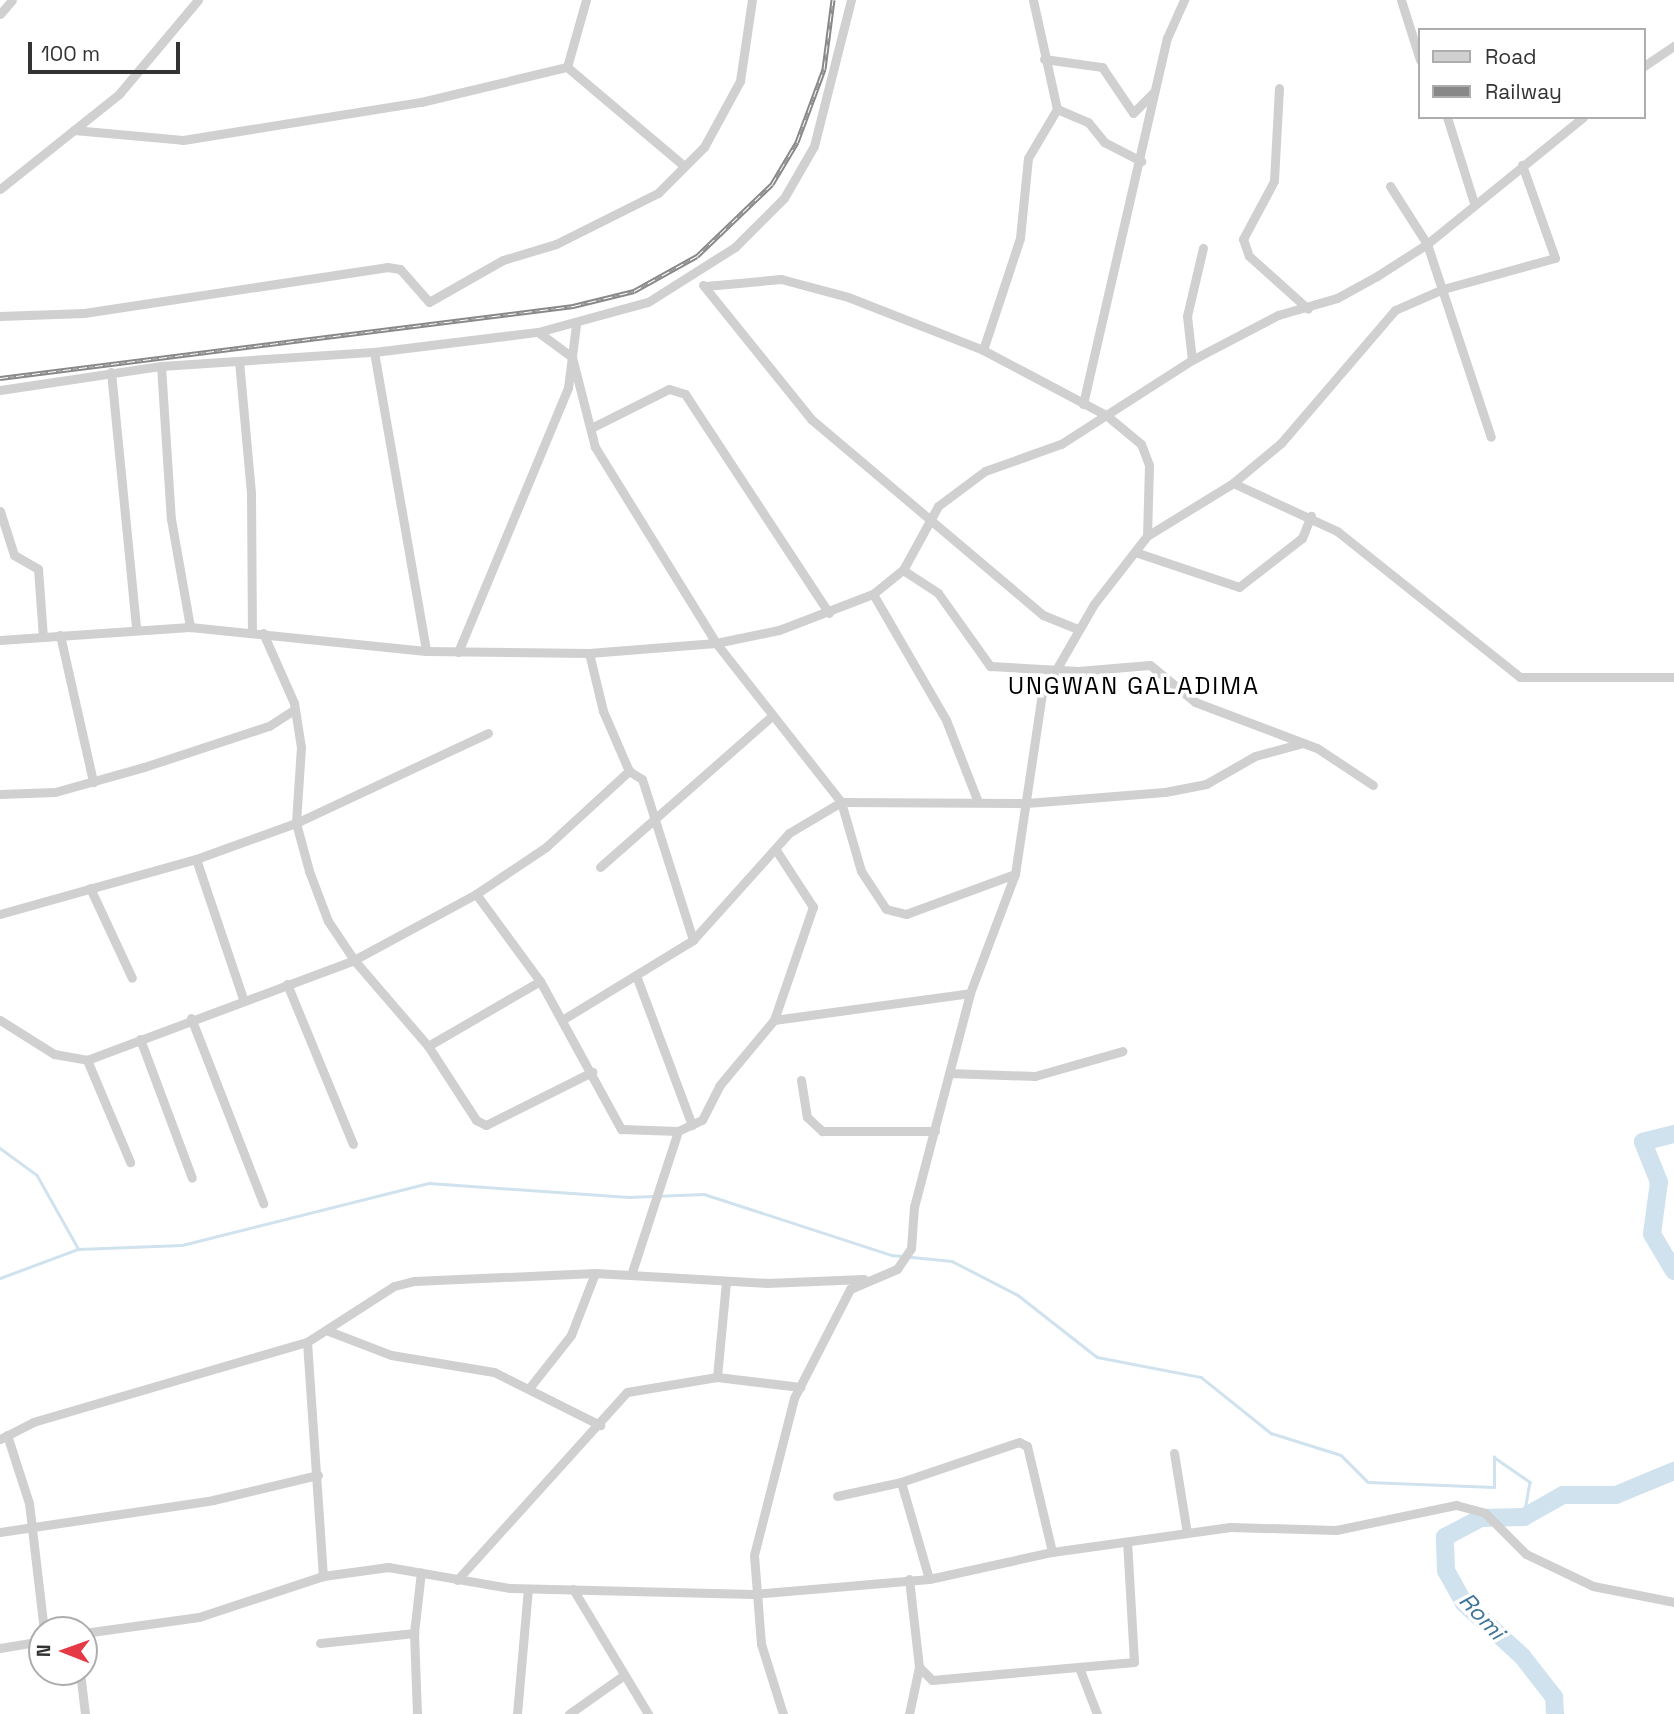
<!DOCTYPE html>
<html>
<head>
<meta charset="utf-8">
<style>
  body { margin:0 }
  #map { position:relative; width:1674px; height:1714px; overflow:hidden; background:#fff; font-family:"Space Grotesk",sans-serif }
  div>[style] { position:absolute }
  [style*='--x'] { left:calc(var(--x)*1px); top:calc(var(--y)*1px); width:calc(var(--w)*1px); rotate:calc(var(--a)*1deg) }
  .stream>* { height:2.5px; margin:-1.25px; padding:0 1.25px; transform-origin:1.25px; border-radius:1.25px; background:#cfe2ee }
  .river>* { height:18px; margin:-9px; padding:0 9px; transform-origin:9px; border-radius:9px; background:#cfe2ee }
  .street>* { height:9px; margin:-4.5px; padding:0 4.5px; transform-origin:4.5px; border-radius:4.5px; background:#d0d0d0 }
  .rail>* { height:5px; margin-top:-2.5px; transform-origin:0; background:repeating-linear-gradient(90deg,#fff 0 8px,#888 0 16px); box-sizing:border-box; border-block:2px solid #888 }
  span { translate:-50% -50%; white-space:nowrap; text-align:center; line-height:1.15; -webkit-text-stroke:7px #fff; paint-order:stroke }
  .water-label { font-size:23px; color:#3f7597; font-style:italic }
  .quarter-label { font-size:24px; color:#000; letter-spacing:2px }
  .legend { position:absolute; left:1418px; top:28px; width:228px; height:91px; box-sizing:border-box; background:#fff; border:2px solid #adadad; margin:0; padding:9px 12px; list-style:none; font-size:21px; color:#333 }
  .legend li { display:flex; align-items:center; gap:14px; height:35px }
  .legend b { width:35px; border:2px solid #adadad }
  .north { position:absolute; left:28px; top:1616px; width:70px; height:70px; box-sizing:border-box; background:#fff; border:2px solid #adadad; border-radius:50%; rotate:271deg; font-size:19px; font-weight:700; line-height:28px; text-align:center; color:#333 }
  .north::after { content:''; display:block; margin:auto; width:24px; height:32px; background:#e63946; clip-path:polygon(50% 0,100% 100%,50% 72%,0 100%) }
  .scale { position:absolute; left:28px; top:42px; width:152px; height:32px; box-sizing:border-box; border:4px solid #333; border-top:0; padding-left:9px; font-size:21px; line-height:24px; white-space:nowrap; color:#333; -webkit-text-stroke:5px #fff; paint-order:stroke }
</style>
</head>
<body>
<div id="map">
  <div class="stream">
    <i style="--x:0;--y:1148;--w:46;--a:36.1"></i>
    <i style="--x:37;--y:1175;--w:84;--a:60.7"></i>
    <i style="--x:0;--y:1278;--w:83;--a:-20.4"></i>
    <i style="--x:78;--y:1249;--w:104;--a:-2.2"></i>
    <i style="--x:182;--y:1245;--w:255;--a:-14.1"></i>
    <i style="--x:429;--y:1183;--w:200;--a:4"></i>
    <i style="--x:629;--y:1197;--w:75;--a:-2.3"></i>
    <i style="--x:704;--y:1194;--w:198;--a:18"></i>
    <i style="--x:892;--y:1255;--w:60;--a:5.7"></i>
    <i style="--x:952;--y:1261;--w:74;--a:27.3"></i>
    <i style="--x:1018;--y:1295;--w:100;--a:38.1"></i>
    <i style="--x:1097;--y:1357;--w:106;--a:10.9"></i>
    <i style="--x:1201;--y:1377;--w:90;--a:38.7"></i>
    <i style="--x:1271;--y:1433;--w:73;--a:17.4"></i>
    <i style="--x:1341;--y:1455;--w:38;--a:45"></i>
    <i style="--x:1368;--y:1482;--w:126;--a:2.3"></i>
    <i style="--x:1494;--y:1487;--w:30;--a:-90"></i>
    <i style="--x:1494;--y:1457;--w:44;--a:34.8"></i>
    <i style="--x:1530;--y:1482;--w:36;--a:100"></i>
  </div>
  <div class="river">
    <i style="--x:1674;--y:1134;--w:32;--a:166"></i>
    <i style="--x:1643;--y:1142;--w:43;--a:68.2"></i>
    <i style="--x:1659;--y:1182;--w:52;--a:97.7"></i>
    <i style="--x:1652;--y:1234;--w:43;--a:59.3"></i>
    <i style="--x:1555;--y:1714;--w:17;--a:-93"></i>
    <i style="--x:1554;--y:1697;--w:52;--a:-128"></i>
    <i style="--x:1522;--y:1656;--w:79;--a:-137.6"></i>
    <i style="--x:1464;--y:1603;--w:37;--a:-119"></i>
    <i style="--x:1446;--y:1571;--w:34;--a:-92"></i>
    <i style="--x:1445;--y:1537;--w:41;--a:-27.8"></i>
    <i style="--x:1481;--y:1518;--w:43;--a:-1.3"></i>
    <i style="--x:1524;--y:1517;--w:45;--a:-29.4"></i>
    <i style="--x:1563;--y:1495;--w:53;--a:0"></i>
    <i style="--x:1616;--y:1495;--w:63;--a:-22.5"></i>
  </div>
  <div class="street">
    <i style="--x:1033;--y:0;--w:112;--a:77.6"></i>
    <i style="--x:1057;--y:109;--w:34;--a:23"></i>
    <i style="--x:1088;--y:122;--w:26;--a:51"></i>
    <i style="--x:1104;--y:142;--w:42;--a:27.2"></i>
    <i style="--x:1401;--y:0;--w:63;--a:72.4"></i>
    <i style="--x:0;--y:14;--w:18;--a:-49"></i>
    <i style="--x:1044;--y:59;--w:59;--a:7.9"></i>
    <i style="--x:1102;--y:67;--w:55;--a:56"></i>
    <i style="--x:1133;--y:113;--w:30;--a:-45"></i>
    <i style="--x:1644;--y:66;--w:36;--a:-34"></i>
    <i style="--x:567;--y:67;--w:153;--a:40.2"></i>
    <i style="--x:567;--y:67;--w:70;--a:-74.2"></i>
    <i style="--x:1279;--y:88;--w:93;--a:93.1"></i>
    <i style="--x:1274;--y:181;--w:66;--a:118.1"></i>
    <i style="--x:1243;--y:239;--w:18;--a:71"></i>
    <i style="--x:1249;--y:256;--w:79;--a:41.9"></i>
    <i style="--x:1447;--y:117;--w:87;--a:72.6"></i>
    <i style="--x:74;--y:130;--w:109;--a:5.2"></i>
    <i style="--x:183;--y:140;--w:241;--a:-9.1"></i>
    <i style="--x:421;--y:102;--w:150;--a:-13.5"></i>
    <i style="--x:1390;--y:186;--w:69;--a:57.5"></i>
    <i style="--x:1427;--y:244;--w:203;--a:71.7"></i>
    <i style="--x:0;--y:189;--w:152;--a:-38.6"></i>
    <i style="--x:119;--y:94;--w:123;--a:-50"></i>
    <i style="--x:703;--y:285;--w:172;--a:51.1"></i>
    <i style="--x:811;--y:419;--w:304;--a:40.2"></i>
    <i style="--x:1043;--y:615;--w:38;--a:22"></i>
    <i style="--x:706;--y:286;--w:75;--a:-5.3"></i>
    <i style="--x:781;--y:279;--w:69;--a:15"></i>
    <i style="--x:848;--y:297;--w:145;--a:21.4"></i>
    <i style="--x:983;--y:350;--w:139;--a:27.9"></i>
    <i style="--x:1106;--y:415;--w:45;--a:39.6"></i>
    <i style="--x:1141;--y:444;--w:22;--a:69"></i>
    <i style="--x:1149;--y:465;--w:71;--a:91.6"></i>
    <i style="--x:0;--y:316;--w:84;--a:-2"></i>
    <i style="--x:84;--y:313;--w:306;--a:-8.6"></i>
    <i style="--x:387;--y:267;--w:13;--a:9"></i>
    <i style="--x:400;--y:269;--w:44;--a:48.7"></i>
    <i style="--x:429;--y:302;--w:85;--a:-29.6"></i>
    <i style="--x:503;--y:260;--w:55;--a:-16.8"></i>
    <i style="--x:556;--y:244;--w:114;--a:-26.6"></i>
    <i style="--x:658;--y:193;--w:65;--a:-45"></i>
    <i style="--x:704;--y:147;--w:75;--a:-61.4"></i>
    <i style="--x:740;--y:81;--w:82;--a:-81.6"></i>
    <i style="--x:538;--y:332;--w:42;--a:36.3"></i>
    <i style="--x:572;--y:357;--w:93;--a:75.7"></i>
    <i style="--x:595;--y:447;--w:230;--a:58.3"></i>
    <i style="--x:716;--y:643;--w:202;--a:51.8"></i>
    <i style="--x:841;--y:802;--w:72;--a:73.8"></i>
    <i style="--x:861;--y:871;--w:45;--a:56.7"></i>
    <i style="--x:886;--y:909;--w:21;--a:14"></i>
    <i style="--x:906;--y:914;--w:116;--a:-20.2"></i>
    <i style="--x:983;--y:350;--w:118;--a:-71.7"></i>
    <i style="--x:1020;--y:238;--w:80;--a:-84.3"></i>
    <i style="--x:1028;--y:158;--w:57;--a:-59.4"></i>
    <i style="--x:374;--y:352;--w:303;--a:80.1"></i>
    <i style="--x:1192;--y:360;--w:44;--a:-96.5"></i>
    <i style="--x:1187;--y:316;--w:70;--a:-76.8"></i>
    <i style="--x:239;--y:361;--w:134;--a:84.8"></i>
    <i style="--x:251;--y:494;--w:138;--a:89.6"></i>
    <i style="--x:161;--y:366;--w:153;--a:86.3"></i>
    <i style="--x:171;--y:519;--w:110;--a:80"></i>
    <i style="--x:111;--y:372;--w:257;--a:84.4"></i>
    <i style="--x:0;--y:390;--w:163;--a:-8.5"></i>
    <i style="--x:161;--y:366;--w:213;--a:-3.8"></i>
    <i style="--x:374;--y:352;--w:165;--a:-7"></i>
    <i style="--x:538;--y:332;--w:114;--a:-15.3"></i>
    <i style="--x:648;--y:302;--w:103;--a:-32.3"></i>
    <i style="--x:735;--y:247;--w:69;--a:-45"></i>
    <i style="--x:784;--y:198;--w:60;--a:-60"></i>
    <i style="--x:814;--y:146;--w:151;--a:-75.8"></i>
    <i style="--x:1083;--y:404;--w:376;--a:-77.1"></i>
    <i style="--x:1167;--y:38;--w:42;--a:-65.9"></i>
    <i style="--x:591;--y:428;--w:87;--a:-26.6"></i>
    <i style="--x:669;--y:389;--w:17;--a:17"></i>
    <i style="--x:685;--y:394;--w:262;--a:56.7"></i>
    <i style="--x:1233;--y:483;--w:62;--a:-39.8"></i>
    <i style="--x:1281;--y:443;--w:175;--a:-49.4"></i>
    <i style="--x:1395;--y:310;--w:52;--a:-23.6"></i>
    <i style="--x:1443;--y:289;--w:116;--a:-15.5"></i>
    <i style="--x:1555;--y:258;--w:99;--a:-109.5"></i>
    <i style="--x:0;--y:511;--w:46;--a:72.3"></i>
    <i style="--x:14;--y:555;--w:28;--a:30"></i>
    <i style="--x:38;--y:569;--w:68;--a:85.8"></i>
    <i style="--x:1135;--y:552;--w:110;--a:18.6"></i>
    <i style="--x:1239;--y:587;--w:80;--a:-37.9"></i>
    <i style="--x:1302;--y:538;--w:24;--a:-68"></i>
    <i style="--x:903;--y:570;--w:42;--a:33.3"></i>
    <i style="--x:938;--y:593;--w:90;--a:54.5"></i>
    <i style="--x:990;--y:666;--w:88;--a:3.3"></i>
    <i style="--x:1078;--y:671;--w:72;--a:-4.8"></i>
    <i style="--x:1150;--y:665;--w:58;--a:39.4"></i>
    <i style="--x:1195;--y:702;--w:130;--a:20.7"></i>
    <i style="--x:1317;--y:748;--w:67;--a:33.5"></i>
    <i style="--x:873;--y:594;--w:146;--a:59.9"></i>
    <i style="--x:946;--y:720;--w:88;--a:68.7"></i>
    <i style="--x:263;--y:633;--w:77;--a:66.1"></i>
    <i style="--x:294;--y:703;--w:45;--a:81"></i>
    <i style="--x:301;--y:747;--w:76;--a:93.8"></i>
    <i style="--x:296;--y:823;--w:50;--a:74.8"></i>
    <i style="--x:309;--y:871;--w:53;--a:69.2"></i>
    <i style="--x:328;--y:921;--w:47;--a:56.3"></i>
    <i style="--x:354;--y:960;--w:113;--a:49.3"></i>
    <i style="--x:428;--y:1046;--w:88;--a:57"></i>
    <i style="--x:476;--y:1120;--w:11;--a:27"></i>
    <i style="--x:486;--y:1125;--w:119;--a:-26.6"></i>
    <i style="--x:60;--y:635;--w:151;--a:77.3"></i>
    <i style="--x:0;--y:640;--w:190;--a:-3.9"></i>
    <i style="--x:190;--y:627;--w:237;--a:5.8"></i>
    <i style="--x:426;--y:651;--w:163;--a:0.7"></i>
    <i style="--x:589;--y:653;--w:127;--a:-4.5"></i>
    <i style="--x:716;--y:643;--w:64;--a:-11.7"></i>
    <i style="--x:779;--y:630;--w:101;--a:-21"></i>
    <i style="--x:873;--y:594;--w:38;--a:-39"></i>
    <i style="--x:903;--y:570;--w:73;--a:-61.3"></i>
    <i style="--x:938;--y:506;--w:59;--a:-36.7"></i>
    <i style="--x:985;--y:471;--w:81;--a:-19.6"></i>
    <i style="--x:1061;--y:444;--w:156;--a:-32.7"></i>
    <i style="--x:1192;--y:360;--w:97;--a:-27.6"></i>
    <i style="--x:1278;--y:315;--w:61;--a:-16.1"></i>
    <i style="--x:1337;--y:298;--w:46;--a:-28.8"></i>
    <i style="--x:1377;--y:276;--w:59;--a:-32.6"></i>
    <i style="--x:1427;--y:244;--w:201;--a:-39.1"></i>
    <i style="--x:458;--y:652;--w:286;--a:-67.4"></i>
    <i style="--x:568;--y:388;--w:64;--a:-82.8"></i>
    <i style="--x:589;--y:653;--w:60;--a:76.4"></i>
    <i style="--x:603;--y:711;--w:65;--a:66.6"></i>
    <i style="--x:629;--y:771;--w:15;--a:32"></i>
    <i style="--x:642;--y:779;--w:169;--a:72.4"></i>
    <i style="--x:0;--y:794;--w:55;--a:-2.1"></i>
    <i style="--x:55;--y:792;--w:92;--a:-15.7"></i>
    <i style="--x:144;--y:767;--w:132;--a:-18.2"></i>
    <i style="--x:269;--y:726;--w:31;--a:-33"></i>
    <i style="--x:196;--y:859;--w:148;--a:71.4"></i>
    <i style="--x:600;--y:867;--w:229;--a:-41.3"></i>
    <i style="--x:90;--y:888;--w:99;--a:65"></i>
    <i style="--x:476;--y:894;--w:108;--a:53.7"></i>
    <i style="--x:540;--y:981;--w:169;--a:61.3"></i>
    <i style="--x:621;--y:1129;--w:57;--a:2"></i>
    <i style="--x:678;--y:1131;--w:26;--a:-25"></i>
    <i style="--x:702;--y:1120;--w:38;--a:-63"></i>
    <i style="--x:719;--y:1086;--w:86;--a:-50.2"></i>
    <i style="--x:774;--y:1020;--w:198;--a:-7.8"></i>
    <i style="--x:0;--y:914;--w:204;--a:-15.7"></i>
    <i style="--x:196;--y:859;--w:106;--a:-19.8"></i>
    <i style="--x:296;--y:823;--w:212;--a:-25.1"></i>
    <i style="--x:637;--y:978;--w:157;--a:69.5"></i>
    <i style="--x:287;--y:984;--w:173;--a:67.6"></i>
    <i style="--x:191;--y:1018;--w:199;--a:68.7"></i>
    <i style="--x:0;--y:1020;--w:64;--a:32.2"></i>
    <i style="--x:54;--y:1054;--w:34;--a:10"></i>
    <i style="--x:87;--y:1060;--w:285;--a:-20.5"></i>
    <i style="--x:354;--y:960;--w:139;--a:-28.4"></i>
    <i style="--x:476;--y:894;--w:84;--a:-33.9"></i>
    <i style="--x:546;--y:847;--w:113;--a:-42.5"></i>
    <i style="--x:562;--y:1020;--w:153;--a:-31.4"></i>
    <i style="--x:693;--y:940;--w:144;--a:-48.1"></i>
    <i style="--x:789;--y:833;--w:61;--a:-30.8"></i>
    <i style="--x:841;--y:802;--w:186;--a:0.3"></i>
    <i style="--x:1027;--y:803;--w:138;--a:-4.6"></i>
    <i style="--x:1165;--y:792;--w:42;--a:-11"></i>
    <i style="--x:1206;--y:784;--w:56;--a:-29.7"></i>
    <i style="--x:1255;--y:756;--w:50;--a:-15.2"></i>
    <i style="--x:774;--y:1020;--w:120;--a:-71"></i>
    <i style="--x:813;--y:907;--w:68;--a:-123"></i>
    <i style="--x:140;--y:1039;--w:148;--a:69.5"></i>
    <i style="--x:428;--y:1046;--w:129;--a:-30.1"></i>
    <i style="--x:87;--y:1060;--w:111;--a:67.1"></i>
    <i style="--x:949;--y:1073;--w:86;--a:2"></i>
    <i style="--x:1035;--y:1076;--w:91;--a:-15.9"></i>
    <i style="--x:801;--y:1080;--w:37;--a:81"></i>
    <i style="--x:807;--y:1117;--w:21;--a:43"></i>
    <i style="--x:822;--y:1131;--w:113;--a:0"></i>
    <i style="--x:631;--y:1275;--w:151;--a:-71.9"></i>
    <i style="--x:326;--y:1330;--w:70;--a:21"></i>
    <i style="--x:391;--y:1355;--w:104;--a:9.4"></i>
    <i style="--x:494;--y:1372;--w:119;--a:26.6"></i>
    <i style="--x:307;--y:1342;--w:235;--a:86.1"></i>
    <i style="--x:717;--y:1377;--w:96;--a:-84.6"></i>
    <i style="--x:530;--y:1387;--w:66;--a:-51.7"></i>
    <i style="--x:571;--y:1335;--w:66;--a:-68.8"></i>
    <i style="--x:7;--y:1435;--w:71;--a:72.1"></i>
    <i style="--x:29;--y:1503;--w:128;--a:83.3"></i>
    <i style="--x:0;--y:1439;--w:37;--a:-27"></i>
    <i style="--x:33;--y:1422;--w:285;--a:-16.3"></i>
    <i style="--x:307;--y:1342;--w:103;--a:-32.8"></i>
    <i style="--x:394;--y:1286;--w:21;--a:-14"></i>
    <i style="--x:414;--y:1281;--w:181;--a:-2.5"></i>
    <i style="--x:595;--y:1273;--w:171;--a:3.3"></i>
    <i style="--x:766;--y:1283;--w:98;--a:-2.3"></i>
    <i style="--x:1174;--y:1453;--w:81;--a:80.8"></i>
    <i style="--x:901;--y:1482;--w:101;--a:73.9"></i>
    <i style="--x:837;--y:1496;--w:66;--a:-12.3"></i>
    <i style="--x:901;--y:1482;--w:125;--a:-18.7"></i>
    <i style="--x:1019;--y:1442;--w:9;--a:27"></i>
    <i style="--x:1027;--y:1446;--w:109;--a:76.7"></i>
    <i style="--x:0;--y:1532;--w:215;--a:-8.5"></i>
    <i style="--x:213;--y:1500;--w:108;--a:-13.4"></i>
    <i style="--x:909;--y:1579;--w:89;--a:83.5"></i>
    <i style="--x:919;--y:1667;--w:48;--a:102"></i>
    <i style="--x:457;--y:1580;--w:253;--a:-47.9"></i>
    <i style="--x:627;--y:1392;--w:91;--a:-9.5"></i>
    <i style="--x:717;--y:1377;--w:84;--a:6.9"></i>
    <i style="--x:573;--y:1589;--w:146;--a:59"></i>
    <i style="--x:84;--y:1633;--w:116;--a:-7.9"></i>
    <i style="--x:199;--y:1617;--w:131;--a:-18.3"></i>
    <i style="--x:323;--y:1576;--w:66;--a:-7.9"></i>
    <i style="--x:388;--y:1567;--w:124;--a:9.8"></i>
    <i style="--x:510;--y:1588;--w:244;--a:1.4"></i>
    <i style="--x:754;--y:1594;--w:176;--a:-4.9"></i>
    <i style="--x:929;--y:1579;--w:126;--a:-12.4"></i>
    <i style="--x:1052;--y:1552;--w:180;--a:-8"></i>
    <i style="--x:1230;--y:1527;--w:106;--a:1.6"></i>
    <i style="--x:1336;--y:1530;--w:123;--a:-11.8"></i>
    <i style="--x:1456;--y:1505;--w:30;--a:15"></i>
    <i style="--x:1485;--y:1513;--w:58;--a:45"></i>
    <i style="--x:1526;--y:1554;--w:74;--a:25.5"></i>
    <i style="--x:1593;--y:1586;--w:83;--a:11.2"></i>
    <i style="--x:320;--y:1643;--w:95;--a:-6.1"></i>
    <i style="--x:0;--y:1648;--w:43;--a:-9.5"></i>
    <i style="--x:919;--y:1667;--w:18;--a:45"></i>
    <i style="--x:932;--y:1680;--w:203;--a:-5.1"></i>
    <i style="--x:1134;--y:1662;--w:120;--a:-93.3"></i>
    <i style="--x:1080;--y:1670;--w:47;--a:68.9"></i>
    <i style="--x:80;--y:1672;--w:42;--a:83.2"></i>
    <i style="--x:417;--y:1714;--w:81;--a:-92.1"></i>
    <i style="--x:414;--y:1633;--w:61;--a:-83.5"></i>
    <i style="--x:517;--y:1714;--w:125;--a:-85"></i>
    <i style="--x:569;--y:1714;--w:67;--a:-35.3"></i>
    <i style="--x:783;--y:1714;--w:73;--a:-107.4"></i>
    <i style="--x:761;--y:1644;--w:89;--a:-94.5"></i>
    <i style="--x:754;--y:1555;--w:162;--a:-75.7"></i>
    <i style="--x:794;--y:1398;--w:123;--a:-62.8"></i>
    <i style="--x:850;--y:1289;--w:51;--a:-23.1"></i>
    <i style="--x:897;--y:1269;--w:25;--a:-56"></i>
    <i style="--x:911;--y:1248;--w:41;--a:-85.8"></i>
    <i style="--x:914;--y:1207;--w:221;--a:-75.3"></i>
    <i style="--x:970;--y:993;--w:127;--a:-69.3"></i>
    <i style="--x:1015;--y:874;--w:182;--a:-81.5"></i>
    <i style="--x:1042;--y:694;--w:104;--a:-60"></i>
    <i style="--x:1094;--y:604;--w:86;--a:-52.1"></i>
    <i style="--x:1147;--y:536;--w:101;--a:-31.6"></i>
    <i style="--x:1233;--y:483;--w:115;--a:24.8"></i>
    <i style="--x:1337;--y:531;--w:234;--a:38.6"></i>
    <i style="--x:1520;--y:677;--w:154;--a:0"></i>
  </div>
  <div class="rail">
    <i style="--x:0;--y:378;--w:578;--a:-7.16"></i>
    <i style="--x:573;--y:306;--w:63;--a:-13.8"></i>
    <i style="--x:634;--y:291;--w:72;--a:-29.1"></i>
    <i style="--x:697;--y:256;--w:104;--a:-43.8"></i>
    <i style="--x:772;--y:184;--w:49;--a:-59.2"></i>
    <i style="--x:797;--y:142;--w:78;--a:-69.7"></i>
    <i style="--x:824;--y:69;--w:70;--a:-82.6"></i>
  </div>
  <div class="water-label">
    <span style="left:1482px;top:1616px;rotate:47deg">Romi</span>
  </div>
  <div class="quarter-label">
    <span style="left:1134px;top:686px">UNGWAN GALADIMA</span>
  </div>
  <ul class="legend">
  <li><b style="height:9px;background:#d0d0d0"></b>Road</li>
  <li><b style="height:9px;background:#888"></b>Railway</li>
  </ul>
  <div class="north">N</div>
  <div class="scale">100 m</div>
</div>
</body>
</html>
